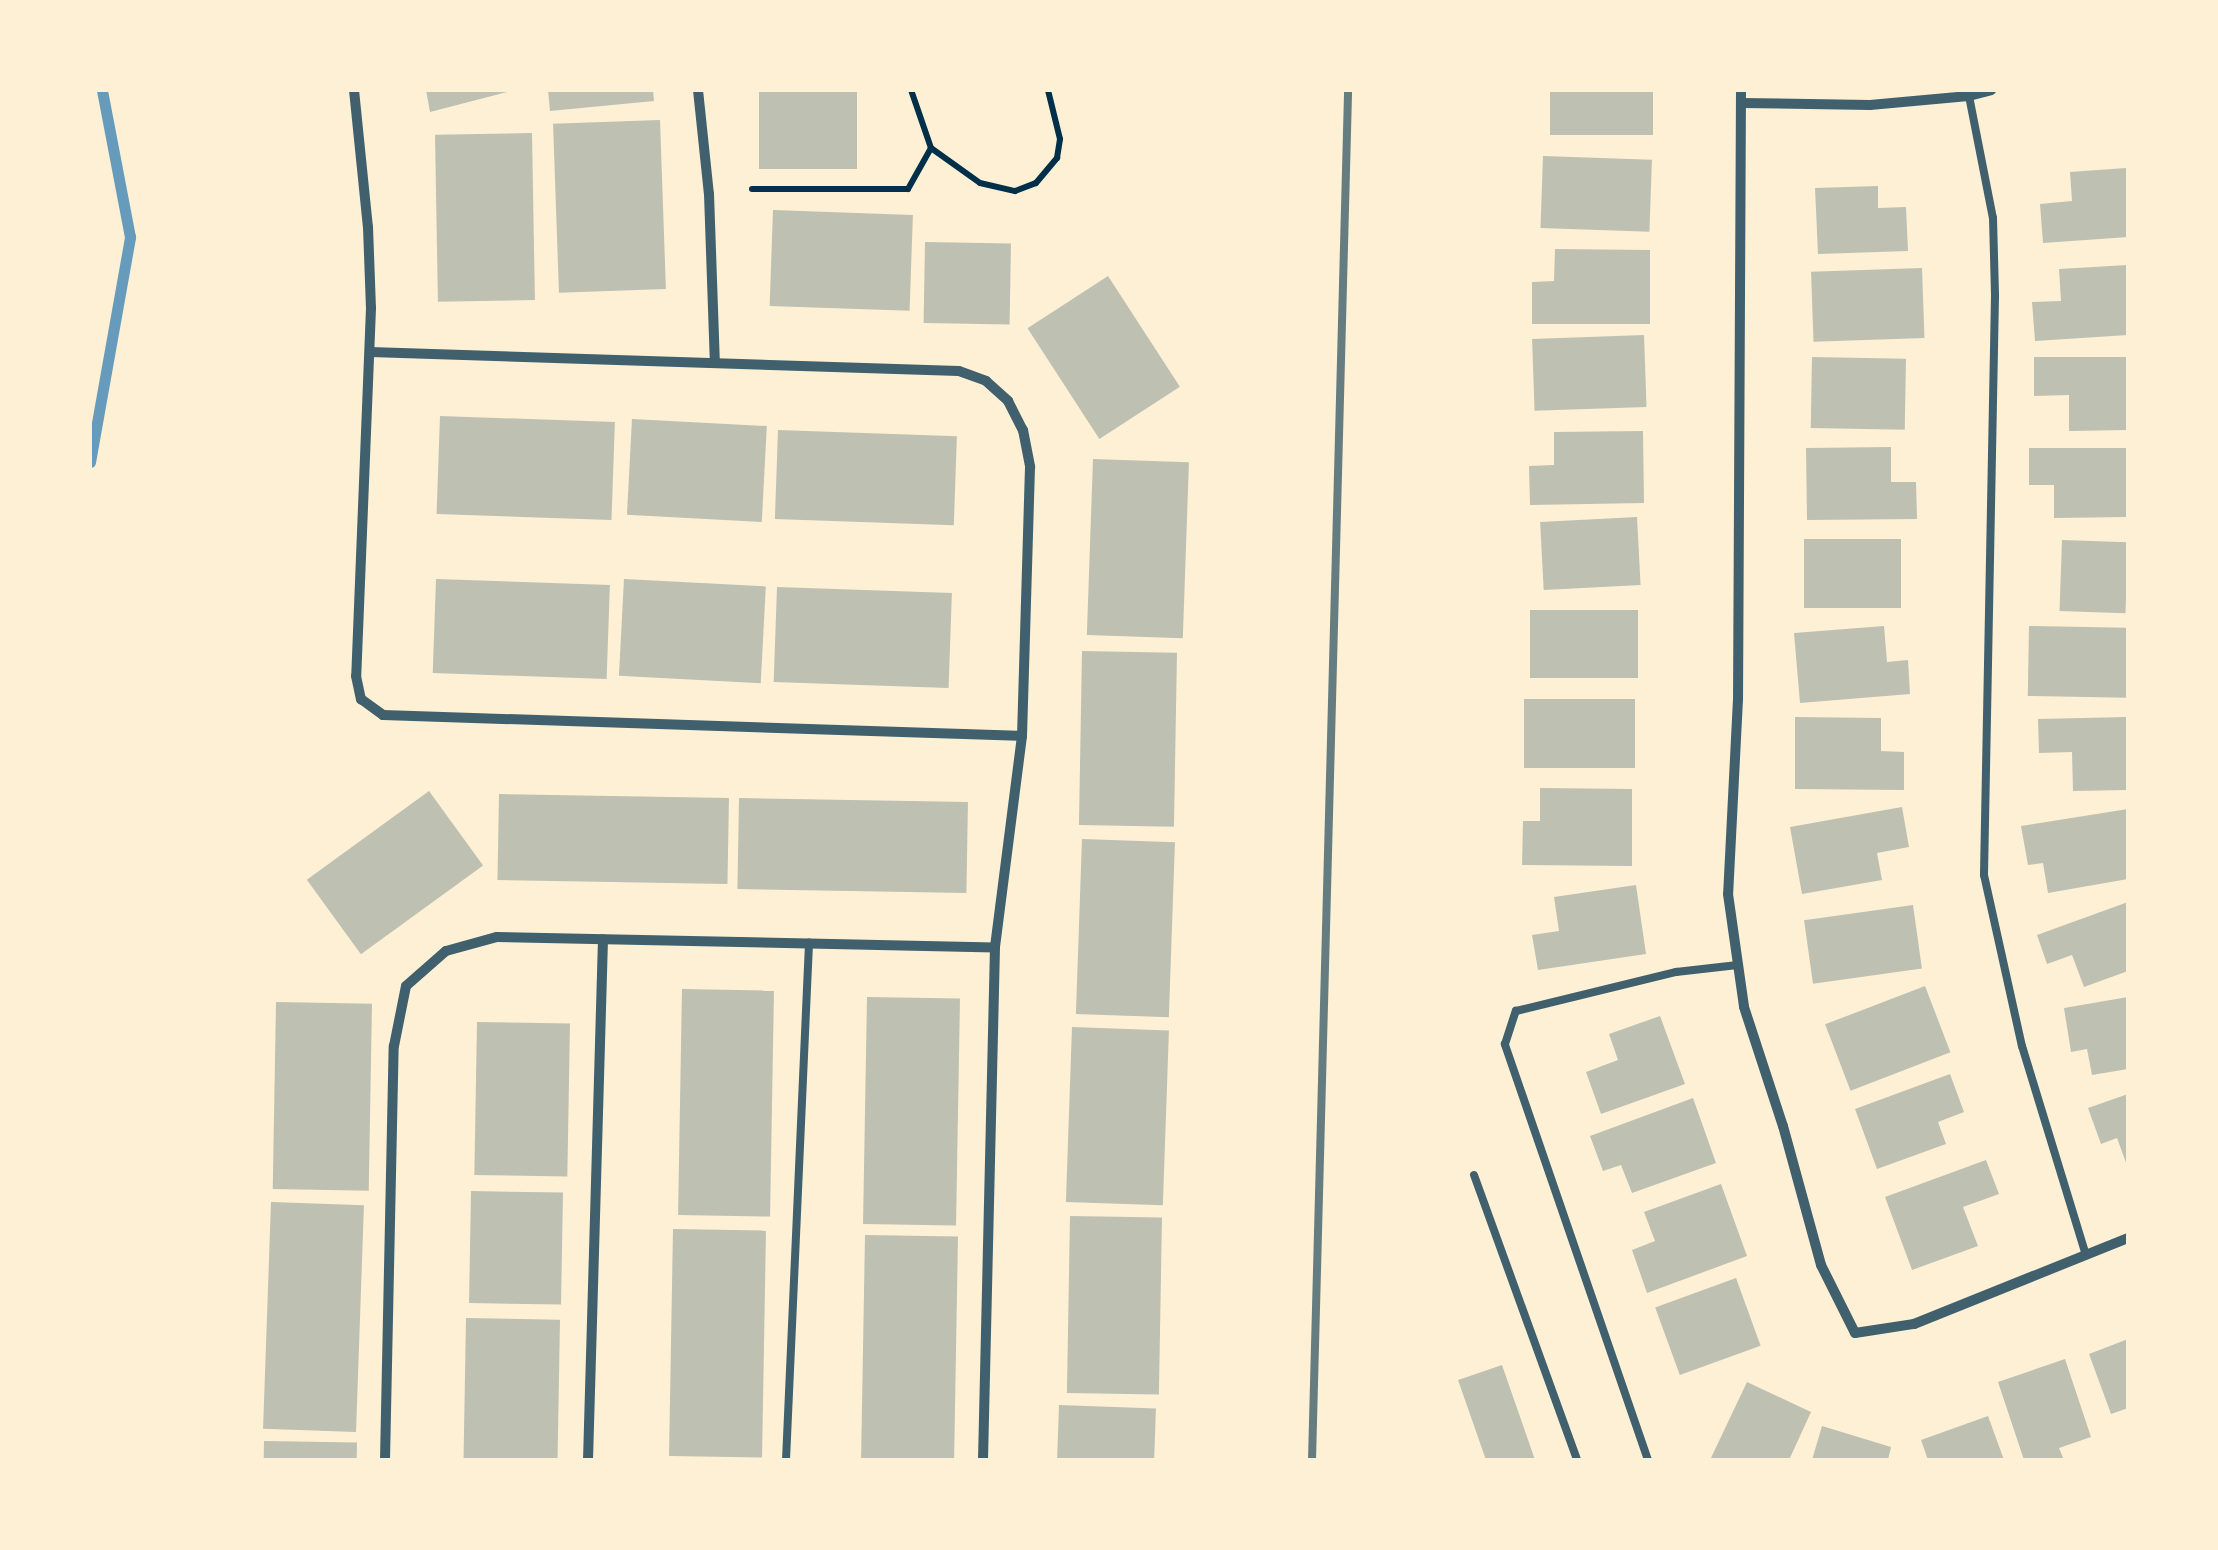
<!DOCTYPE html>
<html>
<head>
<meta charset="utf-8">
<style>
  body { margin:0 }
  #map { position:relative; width:2218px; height:1550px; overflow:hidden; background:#fdf0d5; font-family:Inter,sans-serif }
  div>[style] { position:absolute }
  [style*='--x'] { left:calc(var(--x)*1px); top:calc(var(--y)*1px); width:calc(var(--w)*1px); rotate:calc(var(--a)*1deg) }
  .stream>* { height:11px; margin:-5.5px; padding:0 5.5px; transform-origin:5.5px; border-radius:5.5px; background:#669bbc }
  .building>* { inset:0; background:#bec0b2; transform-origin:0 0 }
  .path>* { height:6px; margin:-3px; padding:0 3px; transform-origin:3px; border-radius:3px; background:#003049 }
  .service>* { height:8px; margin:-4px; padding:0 4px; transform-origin:4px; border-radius:4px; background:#3f606c }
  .minor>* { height:10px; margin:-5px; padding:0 5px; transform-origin:5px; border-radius:5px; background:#3f606c }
  .rail>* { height:8px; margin:-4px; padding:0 4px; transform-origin:4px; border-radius:4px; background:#657d81 }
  span { translate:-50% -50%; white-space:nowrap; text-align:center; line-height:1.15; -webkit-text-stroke:10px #fdf0d5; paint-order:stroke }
  .frame { position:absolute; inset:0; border:92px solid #fdf0d5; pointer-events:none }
</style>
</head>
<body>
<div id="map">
  <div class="stream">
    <i style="--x:90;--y:462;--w:229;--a:-79.9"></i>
    <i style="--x:130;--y:237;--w:150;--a:-100.8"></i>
  </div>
  <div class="building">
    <i style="clip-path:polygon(426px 90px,511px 90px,511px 91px,430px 112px)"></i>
    <i style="clip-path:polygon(548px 90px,653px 90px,654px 101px,550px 111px)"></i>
    <i style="left:759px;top:90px;width:98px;height:79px"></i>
    <i style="left:1550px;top:90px;width:103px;height:45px"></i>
    <i style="left:660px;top:120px;width:169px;height:107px;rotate:88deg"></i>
    <i style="left:532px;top:133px;width:167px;height:97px;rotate:89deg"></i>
    <i style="left:1543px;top:156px;width:109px;height:72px;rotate:2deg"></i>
    <i style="clip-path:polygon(2126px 168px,2128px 237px,2043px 243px,2040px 204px,2072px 201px,2070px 172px)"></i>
    <i style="clip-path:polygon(1878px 186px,1878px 208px,1906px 207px,1908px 251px,1818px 254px,1815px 188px)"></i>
    <i style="left:773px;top:210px;width:140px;height:96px;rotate:2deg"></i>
    <i style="left:925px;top:242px;width:86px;height:81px;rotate:1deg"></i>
    <i style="clip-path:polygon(1555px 249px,1650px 250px,1650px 324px,1532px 324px,1532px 282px,1554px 281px)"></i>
    <i style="clip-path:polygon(2128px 265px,2128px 335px,2035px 341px,2032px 302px,2061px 301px,2059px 269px)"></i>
    <i style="left:1922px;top:268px;width:70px;height:111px;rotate:88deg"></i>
    <i style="left:1108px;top:276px;width:132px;height:96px;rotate:57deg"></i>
    <i style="left:1644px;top:335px;width:72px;height:112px;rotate:88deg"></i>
    <i style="left:1812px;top:357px;width:94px;height:71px;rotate:1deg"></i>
    <i style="clip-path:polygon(2034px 357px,2128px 357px,2128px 430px,2069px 431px,2069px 395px,2034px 396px)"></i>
    <i style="left:440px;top:416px;width:175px;height:98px;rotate:2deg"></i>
    <i style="left:632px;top:419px;width:135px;height:96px;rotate:3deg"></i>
    <i style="left:778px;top:430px;width:179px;height:89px;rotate:2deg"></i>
    <i style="clip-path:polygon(1643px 431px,1644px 503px,1530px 505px,1529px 466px,1554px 465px,1554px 432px)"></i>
    <i style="clip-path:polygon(1891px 447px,1891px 482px,1916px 482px,1917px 519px,1807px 520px,1806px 448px)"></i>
    <i style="clip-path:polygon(2029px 448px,2128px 448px,2128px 517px,2054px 518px,2054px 485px,2029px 485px)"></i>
    <i style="left:1093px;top:459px;width:96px;height:176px;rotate:2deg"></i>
    <i style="left:1637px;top:517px;width:68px;height:97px;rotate:87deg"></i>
    <i style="left:1804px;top:539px;width:97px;height:69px"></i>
    <i style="left:2062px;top:540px;width:66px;height:71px;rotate:2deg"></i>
    <i style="left:436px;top:579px;width:174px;height:94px;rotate:2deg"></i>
    <i style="left:624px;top:579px;width:142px;height:97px;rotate:3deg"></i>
    <i style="left:777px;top:587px;width:175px;height:95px;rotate:2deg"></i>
    <i style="left:1530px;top:610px;width:108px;height:68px"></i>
    <i style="clip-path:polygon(1884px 626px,1887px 662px,1908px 660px,1910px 694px,1800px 703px,1794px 633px)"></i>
    <i style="left:2029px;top:626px;width:99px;height:70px;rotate:1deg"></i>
    <i style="left:1082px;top:651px;width:95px;height:174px;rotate:1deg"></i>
    <i style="left:1524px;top:699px;width:111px;height:69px"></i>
    <i style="clip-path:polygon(1795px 717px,1881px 718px,1881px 751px,1904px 752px,1904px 790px,1795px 789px)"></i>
    <i style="clip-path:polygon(2127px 717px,2128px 790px,2073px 791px,2072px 752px,2039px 753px,2038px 719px)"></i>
    <i style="clip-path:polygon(1540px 788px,1632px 789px,1632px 866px,1522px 865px,1523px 821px,1540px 821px)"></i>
    <i style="left:429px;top:791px;width:92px;height:151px;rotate:54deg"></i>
    <i style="left:499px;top:794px;width:230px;height:86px;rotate:1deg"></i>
    <i style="left:739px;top:798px;width:229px;height:91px;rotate:1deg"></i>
    <i style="clip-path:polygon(1902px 807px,1909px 847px,1877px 853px,1882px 880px,1802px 894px,1790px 827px)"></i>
    <i style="clip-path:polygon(2128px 809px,2128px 879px,2048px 893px,2043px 863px,2028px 865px,2021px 826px)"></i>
    <i style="left:1082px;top:839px;width:93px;height:175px;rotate:2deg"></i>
    <i style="clip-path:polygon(1636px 885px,1646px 954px,1538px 970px,1532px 935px,1559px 931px,1554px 897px)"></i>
    <i style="clip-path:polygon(2128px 902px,2128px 971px,2084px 987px,2072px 955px,2047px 964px,2037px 935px)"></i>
    <i style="left:1913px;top:905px;width:64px;height:110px;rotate:82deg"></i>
    <i style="left:1925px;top:986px;width:71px;height:107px;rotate:69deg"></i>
    <i style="left:682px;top:989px;width:92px;height:226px;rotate:1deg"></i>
    <i style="left:867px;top:997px;width:93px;height:227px;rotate:1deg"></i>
    <i style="clip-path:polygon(2128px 997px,2128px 1069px,2092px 1075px,2087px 1049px,2071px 1052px,2064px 1008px)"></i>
    <i style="left:276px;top:1002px;width:96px;height:187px;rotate:1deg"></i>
    <i style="clip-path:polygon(1660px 1016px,1685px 1084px,1601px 1114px,1586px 1072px,1618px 1060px,1609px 1034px)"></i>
    <i style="left:477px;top:1022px;width:93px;height:153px;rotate:1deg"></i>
    <i style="left:1072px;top:1027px;width:97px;height:175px;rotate:2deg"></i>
    <i style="clip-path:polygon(1950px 1074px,1964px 1112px,1938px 1122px,1946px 1144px,1877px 1169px,1855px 1109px)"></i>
    <i style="clip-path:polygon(2128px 1094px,2128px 1168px,2117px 1138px,2101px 1144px,2088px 1108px)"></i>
    <i style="clip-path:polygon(1693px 1098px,1716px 1163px,1632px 1193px,1621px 1165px,1603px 1171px,1590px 1136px)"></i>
    <i style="clip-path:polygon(1986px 1160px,1999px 1194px,1963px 1207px,1978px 1246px,1912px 1270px,1885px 1197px)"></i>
    <i style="clip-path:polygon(1721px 1184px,1747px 1256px,1647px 1293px,1632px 1250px,1655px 1241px,1644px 1212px)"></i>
    <i style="left:471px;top:1191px;width:92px;height:112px;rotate:1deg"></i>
    <i style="left:271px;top:1202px;width:93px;height:227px;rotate:2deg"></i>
    <i style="left:1070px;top:1216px;width:92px;height:177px;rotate:1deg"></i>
    <i style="left:673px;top:1229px;width:93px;height:227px;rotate:1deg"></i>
    <i style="left:865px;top:1235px;width:93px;height:225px;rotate:1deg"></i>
    <i style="left:1736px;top:1278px;width:72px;height:86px;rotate:70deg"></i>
    <i style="left:466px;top:1318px;width:94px;height:142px;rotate:1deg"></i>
    <i style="clip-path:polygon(2128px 1339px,2128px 1408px,2111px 1414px,2089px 1354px)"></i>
    <i style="clip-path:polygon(2065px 1359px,2091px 1437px,2059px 1448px,2064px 1460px,2024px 1460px,1998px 1382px)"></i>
    <i style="clip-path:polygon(1502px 1365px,1535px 1460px,1486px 1460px,1458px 1380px)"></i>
    <i style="clip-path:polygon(1747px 1382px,1811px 1412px,1789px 1460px,1710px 1460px)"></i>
    <i style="left:1059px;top:1405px;width:97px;height:55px;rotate:2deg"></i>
    <i style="clip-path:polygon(1988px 1416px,2004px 1460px,1928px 1460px,1921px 1440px)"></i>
    <i style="clip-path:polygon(1822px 1426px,1891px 1447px,1888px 1460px,1812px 1460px)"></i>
    <i style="left:264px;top:1441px;width:93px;height:19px;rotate:1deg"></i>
  </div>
  <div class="path">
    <i style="--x:931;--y:148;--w:60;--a:35.5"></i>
    <i style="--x:980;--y:183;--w:36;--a:13"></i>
    <i style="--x:1015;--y:191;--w:22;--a:-21"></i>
    <i style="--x:1036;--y:183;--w:33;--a:-50"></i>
    <i style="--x:1057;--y:158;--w:19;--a:-81"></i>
    <i style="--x:1060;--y:139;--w:50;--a:-103.8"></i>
    <i style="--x:752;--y:189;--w:156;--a:0"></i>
    <i style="--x:908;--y:189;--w:47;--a:-60.7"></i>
    <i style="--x:931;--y:148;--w:61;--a:-109"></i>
  </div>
  <div class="service">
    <i style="--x:1969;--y:96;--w:124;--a:78.9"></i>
    <i style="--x:1993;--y:218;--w:78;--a:88.5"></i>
    <i style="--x:1995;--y:296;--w:579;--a:91.09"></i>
    <i style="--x:1984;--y:875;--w:175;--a:77.5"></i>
    <i style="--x:2022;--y:1046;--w:219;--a:73"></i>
    <i style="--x:1474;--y:1175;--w:303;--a:70.1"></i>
    <i style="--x:786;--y:1460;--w:518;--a:-87.45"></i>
    <i style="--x:1648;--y:1460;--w:440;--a:-109"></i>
    <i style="--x:1505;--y:1044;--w:35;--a:-72"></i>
    <i style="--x:1516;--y:1011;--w:165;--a:-13.7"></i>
    <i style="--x:1676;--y:972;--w:62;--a:-6.4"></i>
  </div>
  <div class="minor">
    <i style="--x:354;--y:90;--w:138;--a:84.2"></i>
    <i style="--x:368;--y:227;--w:81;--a:87.9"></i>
    <i style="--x:371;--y:308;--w:368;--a:92.3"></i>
    <i style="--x:356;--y:676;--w:24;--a:78"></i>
    <i style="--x:361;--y:699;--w:27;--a:36"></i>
    <i style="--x:383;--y:715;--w:639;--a:1.88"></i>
    <i style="--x:698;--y:90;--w:105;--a:84"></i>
    <i style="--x:709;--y:194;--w:168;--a:88"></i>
    <i style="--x:1741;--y:90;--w:609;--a:90.28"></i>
    <i style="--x:1738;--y:699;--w:195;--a:92.9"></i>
    <i style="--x:1728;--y:894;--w:114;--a:81.9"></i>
    <i style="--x:1744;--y:1007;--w:125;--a:71.9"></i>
    <i style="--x:1783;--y:1126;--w:144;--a:74.7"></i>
    <i style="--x:1821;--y:1265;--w:76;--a:63.4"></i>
    <i style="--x:1855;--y:1333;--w:60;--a:-8.7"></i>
    <i style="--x:1914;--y:1324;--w:231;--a:-21.9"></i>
    <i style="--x:1741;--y:103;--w:129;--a:0.9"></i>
    <i style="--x:1870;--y:105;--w:99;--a:-5.2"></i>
    <i style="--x:1969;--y:96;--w:23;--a:-15"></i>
    <i style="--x:370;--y:352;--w:589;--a:1.85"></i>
    <i style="--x:959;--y:371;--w:29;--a:20"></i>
    <i style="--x:986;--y:381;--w:30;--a:42"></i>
    <i style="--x:1008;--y:401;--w:33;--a:63"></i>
    <i style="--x:1023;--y:430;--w:38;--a:79"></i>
    <i style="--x:1030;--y:467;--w:269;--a:91.7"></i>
    <i style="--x:1022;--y:736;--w:213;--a:97.3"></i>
    <i style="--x:995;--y:947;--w:513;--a:91.34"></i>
    <i style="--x:385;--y:1460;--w:414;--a:-88.8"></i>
    <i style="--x:394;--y:1046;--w:61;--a:-78.7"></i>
    <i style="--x:406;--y:986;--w:53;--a:-41.2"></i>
    <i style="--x:446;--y:951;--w:53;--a:-15.4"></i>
    <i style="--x:497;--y:937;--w:498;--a:1.2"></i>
    <i style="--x:588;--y:1460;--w:521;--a:-88.35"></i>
  </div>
  <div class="rail">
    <i style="--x:1312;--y:1460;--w:1370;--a:-88.49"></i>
  </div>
  <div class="frame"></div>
</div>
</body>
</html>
